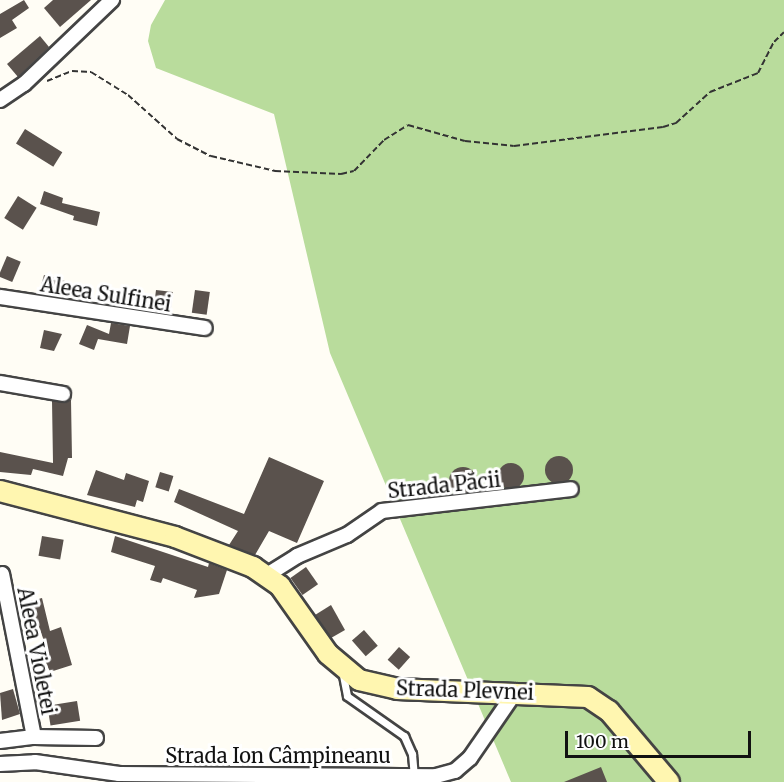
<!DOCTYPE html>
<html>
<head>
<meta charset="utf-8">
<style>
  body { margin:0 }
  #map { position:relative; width:784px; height:782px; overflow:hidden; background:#fffdf5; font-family:Merriweather,serif }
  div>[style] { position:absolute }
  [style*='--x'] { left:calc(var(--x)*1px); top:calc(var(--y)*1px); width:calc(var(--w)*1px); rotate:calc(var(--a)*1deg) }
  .forest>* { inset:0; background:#b9dc9c }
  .building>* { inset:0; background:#5a524d; transform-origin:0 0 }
  .round { border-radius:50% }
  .path>* { height:2px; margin-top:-1px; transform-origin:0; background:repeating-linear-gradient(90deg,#333 0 6px,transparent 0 9px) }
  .roads { filter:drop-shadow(2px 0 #444) drop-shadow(-2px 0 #444) drop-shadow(0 2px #444) drop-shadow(0 -2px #444) }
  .service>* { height:7px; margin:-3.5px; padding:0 3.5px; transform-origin:3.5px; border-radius:3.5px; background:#fff }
  .minor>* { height:14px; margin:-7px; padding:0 7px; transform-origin:7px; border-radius:7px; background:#fff }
  .secondary>* { height:20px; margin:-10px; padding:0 10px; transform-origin:10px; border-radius:10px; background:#fff6b0 }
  span { translate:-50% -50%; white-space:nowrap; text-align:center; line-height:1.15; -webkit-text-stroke:6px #fff; paint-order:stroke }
  .street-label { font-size:20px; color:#111 }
  .scale { position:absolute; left:565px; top:731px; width:186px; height:27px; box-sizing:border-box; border:3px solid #111; border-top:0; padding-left:8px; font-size:18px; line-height:21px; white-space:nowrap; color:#111; -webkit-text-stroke:4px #fff; paint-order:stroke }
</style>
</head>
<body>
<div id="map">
  <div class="forest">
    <i style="clip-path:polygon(165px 0,784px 0,784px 782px,511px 782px,330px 353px,274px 114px,156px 68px,148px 41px,151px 25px)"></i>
  </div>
  <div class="building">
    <i style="clip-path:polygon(24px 0,29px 8px,12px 20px,17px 28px,0 38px,0 14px)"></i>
    <i style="clip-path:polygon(53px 0,91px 0,60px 27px,44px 8px)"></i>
    <i style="clip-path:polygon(40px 36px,49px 47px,18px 77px,7px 64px)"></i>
    <i style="left:25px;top:129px;width:44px;height:17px;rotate:32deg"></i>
    <i style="clip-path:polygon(44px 191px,63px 198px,62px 203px,100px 212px,97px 226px,73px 220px,74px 216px,40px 204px)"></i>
    <i style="left:18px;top:196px;width:22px;height:26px;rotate:32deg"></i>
    <i style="left:7px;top:256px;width:15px;height:22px;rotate:23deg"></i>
    <i style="clip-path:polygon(44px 275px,65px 281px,64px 284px,73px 287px,71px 296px,39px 292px)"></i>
    <i style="left:156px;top:290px;width:17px;height:20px;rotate:7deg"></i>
    <i style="left:195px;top:290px;width:15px;height:23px;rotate:8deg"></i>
    <i style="clip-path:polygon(111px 323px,130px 326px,127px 344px,98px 339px,94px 350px,79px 344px,87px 325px,109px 334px)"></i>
    <i style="clip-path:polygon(44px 330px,62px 334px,54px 351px,40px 348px)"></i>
    <i style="clip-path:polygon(71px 400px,72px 458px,68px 458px,63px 476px,33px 469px,31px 475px,0 472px,0 452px,53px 463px,52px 401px)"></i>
    <i class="round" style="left:545px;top:456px;width:28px;height:28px"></i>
    <i style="clip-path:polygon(269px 457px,324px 481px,297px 543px,269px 531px,255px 555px,229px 545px,238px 531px,174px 502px,179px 489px,244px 514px)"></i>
    <i class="round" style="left:498px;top:463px;width:26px;height:26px"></i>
    <i class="round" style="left:449px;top:467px;width:28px;height:28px"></i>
    <i style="clip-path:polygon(96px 470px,124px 480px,126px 473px,149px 481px,143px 502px,137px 500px,135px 507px,87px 495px)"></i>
    <i style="left:160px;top:472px;width:14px;height:16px;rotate:17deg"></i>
    <i style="left:42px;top:536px;width:22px;height:20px;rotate:10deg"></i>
    <i style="clip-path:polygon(115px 536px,208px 567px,209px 563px,227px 570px,219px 594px,194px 598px,197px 590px,163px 578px,161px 583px,150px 580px,155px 566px,111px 552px)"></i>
    <i style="left:306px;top:567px;width:21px;height:19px;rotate:55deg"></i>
    <i style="clip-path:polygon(42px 598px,50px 631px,61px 627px,72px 665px,50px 672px,45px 660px,50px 658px,37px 621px,24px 624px,19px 604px)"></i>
    <i style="clip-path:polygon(331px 605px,345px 630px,331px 638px,315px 615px)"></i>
    <i style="left:364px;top:630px;width:21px;height:16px;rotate:49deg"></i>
    <i style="left:399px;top:647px;width:15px;height:17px;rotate:42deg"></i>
    <i style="clip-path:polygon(13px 689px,20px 714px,2px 720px,0 693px)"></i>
    <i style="left:77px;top:701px;width:20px;height:30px;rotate:81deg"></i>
    <i style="clip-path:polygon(601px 767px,607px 782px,564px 782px)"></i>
  </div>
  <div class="path">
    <i style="--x:47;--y:81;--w:27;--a:-22"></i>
    <i style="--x:72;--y:71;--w:19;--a:3"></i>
    <i style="--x:91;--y:72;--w:44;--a:31.9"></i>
    <i style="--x:128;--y:95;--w:66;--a:41.9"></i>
    <i style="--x:177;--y:139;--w:38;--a:27"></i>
    <i style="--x:211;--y:156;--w:66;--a:13.2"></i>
    <i style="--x:275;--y:171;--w:66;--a:2.6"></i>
    <i style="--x:341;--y:174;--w:13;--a:-13"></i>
    <i style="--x:354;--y:171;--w:43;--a:-45.9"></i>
    <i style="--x:384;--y:140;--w:28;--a:-32"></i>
    <i style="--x:408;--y:125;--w:59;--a:15.7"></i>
    <i style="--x:465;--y:141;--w:49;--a:5.8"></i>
    <i style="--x:514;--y:146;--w:150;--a:-7.3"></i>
    <i style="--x:663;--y:127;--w:14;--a:-17"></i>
    <i style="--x:676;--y:123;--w:46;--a:-42.4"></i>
    <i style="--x:710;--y:92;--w:52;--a:-21.6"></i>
    <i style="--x:758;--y:73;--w:35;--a:-63"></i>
    <i style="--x:774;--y:42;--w:14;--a:-45"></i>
  </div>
  <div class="roads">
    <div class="service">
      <i style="--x:342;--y:670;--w:26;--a:79"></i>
      <i style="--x:347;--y:696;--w:70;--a:35.1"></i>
      <i style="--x:404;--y:736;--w:20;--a:66"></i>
      <i style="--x:412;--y:754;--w:22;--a:85"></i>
    </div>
    <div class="minor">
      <i style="--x:0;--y:100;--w:29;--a:-34"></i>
      <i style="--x:24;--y:84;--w:122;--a:-43.7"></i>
      <i style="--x:0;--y:297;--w:207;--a:8.6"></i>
      <i style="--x:0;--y:383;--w:64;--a:9.9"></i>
      <i style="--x:267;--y:575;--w:36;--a:-32"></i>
      <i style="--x:297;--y:556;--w:54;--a:-22.8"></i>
      <i style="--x:347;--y:535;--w:42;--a:-34.4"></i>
      <i style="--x:382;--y:511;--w:190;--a:-6.6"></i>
      <i style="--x:34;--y:737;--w:62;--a:0.9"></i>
      <i style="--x:0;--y:741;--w:34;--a:-7"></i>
      <i style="--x:34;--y:737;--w:166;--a:-101.1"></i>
      <i style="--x:0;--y:764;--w:35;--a:-3"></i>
      <i style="--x:35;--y:762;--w:85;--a:8.1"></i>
      <i style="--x:119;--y:774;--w:317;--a:0.4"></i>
      <i style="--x:436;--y:776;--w:20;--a:-15"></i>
      <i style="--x:455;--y:771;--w:20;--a:-41"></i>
      <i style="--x:470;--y:758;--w:81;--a:-55.5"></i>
    </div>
    <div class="secondary">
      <i style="--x:0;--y:491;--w:181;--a:14.7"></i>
      <i style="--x:175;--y:537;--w:84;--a:21"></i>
      <i style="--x:253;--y:567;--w:33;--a:35"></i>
      <i style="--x:280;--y:586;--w:83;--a:54.8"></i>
      <i style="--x:328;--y:654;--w:40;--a:40"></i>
      <i style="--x:359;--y:680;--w:39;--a:13"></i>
      <i style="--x:397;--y:689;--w:191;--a:2.4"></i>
      <i style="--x:588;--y:697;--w:25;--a:34"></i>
      <i style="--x:609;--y:711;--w:93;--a:49.8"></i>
    </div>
  </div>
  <div class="street-label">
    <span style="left:106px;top:294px;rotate:9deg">Aleea Sulfinei</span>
    <span style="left:444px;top:485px;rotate:-6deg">Strada Păcii</span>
    <span style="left:37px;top:651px;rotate:79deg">Aleea Violetei</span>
    <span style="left:465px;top:690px;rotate:2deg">Strada Plevnei</span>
    <span style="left:278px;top:755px">Strada Ion Câmpineanu</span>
  </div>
  <div class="scale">100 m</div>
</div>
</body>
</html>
